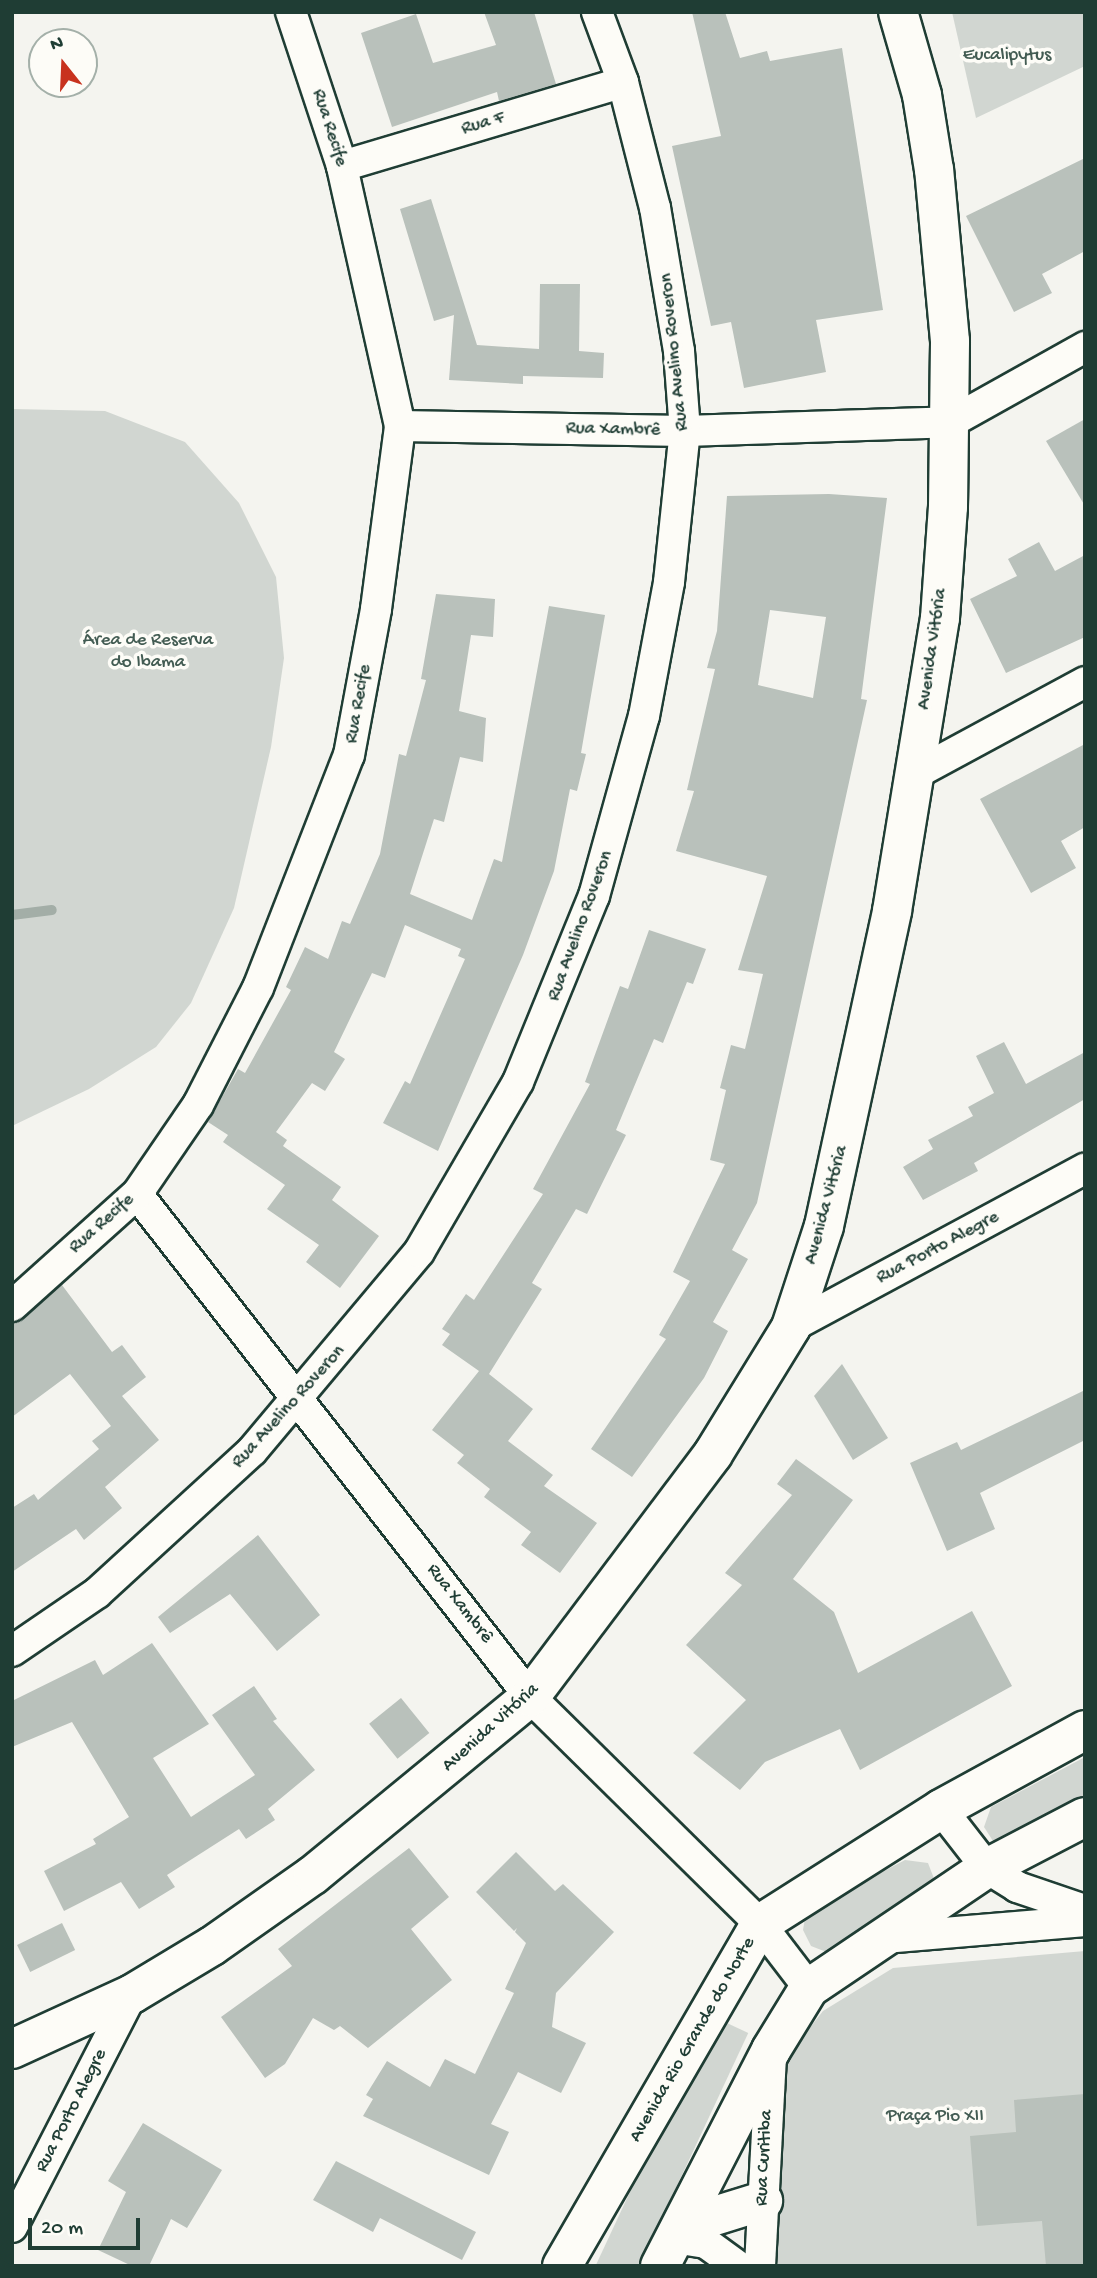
<!DOCTYPE html>
<html>
<head>
<meta charset="utf-8">
<style>
  body { margin:0 }
  #map { position:relative; width:1097px; height:2278px; overflow:hidden; background:#f4f4ef; font-family:"Gochi Hand",sans-serif }
  div>[style] { position:absolute }
  [style*='--x'] { left:calc(var(--x)*1px); top:calc(var(--y)*1px); width:calc(var(--w)*1px); rotate:calc(var(--a)*1deg) }
  .green>* { inset:0; background:#d1d6d1; transform-origin:0 0 }
  .stream>* { height:10px; margin:-5px; padding:0 5px; transform-origin:5px; border-radius:5px; background:#a3aea7 }
  .building>* { inset:0; background:#b9c1bb; transform-origin:0 0 }
  .roads { filter:drop-shadow(2px 0 #1f3d34) drop-shadow(-2px 0 #1f3d34) drop-shadow(0 2px #1f3d34) drop-shadow(0 -2px #1f3d34) }
  .minor>* { height:30px; margin:-15px; padding:0 15px; transform-origin:15px; border-radius:15px; background:#fdfcf7 }
  .tertiary>* { height:38px; margin:-19px; padding:0 19px; transform-origin:19px; border-radius:19px; background:#fdfcf7 }
  .secondary>* { height:38px; margin:-19px; padding:0 19px; transform-origin:19px; border-radius:19px; background:#fdfcf7 }
  span { translate:-50% -50%; white-space:nowrap; text-align:center; line-height:1.15; -webkit-text-stroke:7px #fdfcf7; paint-order:stroke }
  .park-label { font-size:19px; color:#435c53 }
  .street-label { font-size:19px; color:#1f3d34 }
  .frame { position:absolute; inset:0; border:14px solid #1f3d34; pointer-events:none }
  .north { position:absolute; left:28px; top:28px; width:70px; height:70px; box-sizing:border-box; background:#fdfcf7; border:2px solid #a4b0a9; border-radius:50%; rotate:342deg; font-size:19px; font-weight:700; line-height:28px; text-align:center; color:#1f3d34 }
  .north::after { content:''; display:block; margin:auto; width:24px; height:32px; background:#c8321e; clip-path:polygon(50% 0,100% 100%,50% 72%,0 100%) }
  .scale { position:absolute; left:28px; top:2218px; width:112px; height:32px; box-sizing:border-box; border:4px solid #1f3d34; border-top:0; padding-left:9px; font-size:21px; line-height:24px; white-space:nowrap; color:#1f3d34; -webkit-text-stroke:5px #fdfcf7; paint-order:stroke }
</style>
</head>
<body>
<div id="map">
  <div class="green">
    <i style="clip-path:polygon(952px 12px,1085px 12px,1085px 66px,976px 118px)"></i>
    <i style="clip-path:polygon(12px 409px,105px 411px,185px 442px,239px 503px,276px 577px,284px 658px,271px 747px,234px 908px,191px 1003px,156px 1047px,89px 1089px,12px 1126px)"></i>
    <i style="clip-path:polygon(1085px 1757px,1085px 1808px,1006px 1850px,993px 1841px,984px 1827px,991px 1807px)"></i>
    <i style="clip-path:polygon(905px 1860px,928px 1863px,938px 1889px,829px 1953px,811px 1946px,803px 1930px,806px 1912px)"></i>
    <i style="clip-path:polygon(1085px 1951px,1085px 2266px,772px 2266px,780px 2081px,797px 2044px,823px 2011px,893px 1968px)"></i>
    <i style="left:712px;top:2016px;width:40px;height:281px;rotate:25deg"></i>
  </div>
  <div class="stream">
    <i style="--x:12;--y:915;--w:40;--a:-7.1"></i>
  </div>
  <div class="building">
    <i style="clip-path:polygon(484px 12px,534px 12px,556px 84px,499px 101px,497px 92px,392px 127px,361px 33px,416px 14px,433px 63px,496px 45px)"></i>
    <i style="clip-path:polygon(692px 12px,725px 12px,740px 58px,767px 51px,770px 61px,842px 48px,883px 310px,816px 320px,826px 372px,744px 388px,731px 322px,711px 326px,672px 146px,721px 136px)"></i>
    <i style="clip-path:polygon(1085px 158px,1085px 251px,1042px 274px,1052px 293px,1014px 312px,966px 216px)"></i>
    <i style="clip-path:polygon(431px 199px,477px 345px,539px 349px,540px 284px,580px 284px,579px 351px,604px 353px,603px 378px,523px 376px,523px 384px,449px 380px,454px 315px,434px 321px,400px 209px)"></i>
    <i style="clip-path:polygon(1085px 419px,1085px 506px,1046px 441px)"></i>
    <i style="clip-path:polygon(evenodd,829px 494px,887px 498px,861px 699px,867px 700px,757px 1203px,732px 1250px,748px 1259px,713px 1322px,728px 1331px,704px 1378px,632px 1477px,591px 1449px,666px 1339px,659px 1335px,690px 1281px,673px 1272px,725px 1164px,710px 1160px,726px 1090px,720px 1088px,731px 1045px,745px 1049px,763px 974px,738px 970px,767px 876px,676px 851px,694px 791px,687px 790px,715px 669px,707px 668px,717px 631px,727px 496px,829px 494px,770px 610px,826px 617px,813px 698px,758px 685px,770px 610px)"></i>
    <i style="clip-path:polygon(1039px 542px,1055px 571px,1085px 555px,1085px 637px,1006px 673px,970px 599px,1017px 576px,1008px 559px)"></i>
    <i style="clip-path:polygon(436px 594px,495px 599px,493px 637px,471px 635px,459px 711px,486px 718px,483px 762px,460px 757px,444px 822px,434px 819px,410px 894px,472px 920px,494px 859px,502px 862px,549px 606px,605px 615px,581px 753px,586px 754px,577px 791px,570px 789px,554px 871px,523px 955px,438px 1151px,383px 1123px,405px 1081px,410px 1084px,465px 959px,458px 956px,461px 949px,405px 925px,385px 978px,372px 973px,334px 1052px,345px 1059px,325px 1091px,312px 1083px,276px 1132px,287px 1140px,283px 1146px,341px 1187px,332px 1200px,379px 1236px,340px 1288px,306px 1262px,319px 1245px,267px 1209px,285px 1185px,223px 1142px,228px 1135px,208px 1122px,238px 1069px,245px 1073px,291px 990px,286px 987px,305px 947px,328px 959px,342px 921px,350px 924px,380px 854px,399px 754px,406px 756px,426px 680px,421px 679px)"></i>
    <i style="clip-path:polygon(1085px 744px,1085px 827px,1061px 841px,1076px 868px,1031px 893px,980px 799px)"></i>
    <i style="clip-path:polygon(649px 930px,706px 949px,693px 984px,687px 982px,663px 1043px,654px 1039px,616px 1130px,626px 1135px,587px 1214px,576px 1209px,532px 1283px,542px 1289px,489px 1374px,533px 1409px,508px 1441px,553px 1475px,544px 1486px,597px 1523px,560px 1573px,521px 1545px,531px 1532px,484px 1497px,490px 1489px,457px 1463px,464px 1455px,432px 1430px,479px 1371px,442px 1345px,450px 1334px,442px 1329px,466px 1294px,474px 1300px,543px 1194px,533px 1189px,590px 1084px,585px 1082px,620px 986px,628px 989px)"></i>
    <i style="clip-path:polygon(1004px 1042px,1026px 1084px,1085px 1052px,1085px 1099px,974px 1163px,978px 1171px,923px 1200px,903px 1167px,933px 1149px,928px 1140px,973px 1116px,968px 1107px,994px 1093px,976px 1056px)"></i>
    <i style="clip-path:polygon(62px 1285px,112px 1352px,122px 1345px,146px 1377px,122px 1396px,159px 1440px,105px 1487px,122px 1508px,84px 1540px,76px 1529px,12px 1572px,12px 1508px,34px 1494px,38px 1500px,99px 1449px,92px 1441px,111px 1426px,70px 1374px,12px 1417px,12px 1323px)"></i>
    <i style="clip-path:polygon(842px 1364px,888px 1438px,853px 1460px,814px 1396px)"></i>
    <i style="clip-path:polygon(1085px 1390px,1085px 1440px,980px 1493px,995px 1529px,947px 1551px,910px 1463px,957px 1442px,961px 1450px)"></i>
    <i style="clip-path:polygon(796px 1459px,853px 1500px,793px 1579px,834px 1612px,858px 1673px,972px 1611px,1012px 1686px,860px 1770px,840px 1729px,765px 1762px,740px 1790px,693px 1753px,746px 1700px,686px 1645px,742px 1585px,725px 1573px,792px 1495px,777px 1484px)"></i>
    <i style="clip-path:polygon(258px 1535px,320px 1615px,277px 1651px,230px 1594px,170px 1633px,158px 1617px)"></i>
    <i style="clip-path:polygon(152px 1643px,209px 1724px,153px 1758px,191px 1817px,255px 1775px,212px 1715px,254px 1686px,277px 1719px,273px 1721px,315px 1770px,268px 1809px,275px 1820px,246px 1839px,239px 1829px,167px 1875px,175px 1887px,139px 1909px,121px 1882px,64px 1911px,44px 1871px,96px 1844px,93px 1839px,129px 1817px,72px 1722px,12px 1747px,12px 1701px,95px 1660px,103px 1675px)"></i>
    <i style="left:401px;top:1698px;width:45px;height:41px;rotate:51deg"></i>
    <i style="clip-path:polygon(409px 1848px,449px 1897px,411px 1929px,452px 1980px,368px 2048px,340px 2026px,334px 2030px,313px 2018px,285px 2064px,265px 2078px,221px 2017px,292px 1966px,278px 1949px)"></i>
    <i style="clip-path:polygon(516px 1852px,555px 1891px,563px 1884px,614px 1932px,556px 1993px,552px 2027px,586px 2043px,561px 2093px,518px 2072px,491px 2124px,509px 2132px,489px 2175px,363px 2116px,373px 2099px,366px 2095px,387px 2061px,430px 2087px,445px 2059px,475px 2074px,514px 1993px,505px 1989px,526px 1943px,515px 1932px,517px 1928px,514px 1931px,476px 1892px)"></i>
    <i style="left:62px;top:1923px;width:30px;height:50px;rotate:64deg"></i>
    <i style="clip-path:polygon(1085px 2094px,1085px 2266px,1046px 2266px,1042px 2221px,977px 2226px,970px 2136px,1016px 2132px,1014px 2100px)"></i>
    <i style="clip-path:polygon(143px 2123px,222px 2170px,187px 2228px,171px 2219px,149px 2266px,132px 2266px,98px 2250px,126px 2192px,108px 2181px)"></i>
    <i style="clip-path:polygon(336px 2161px,476px 2232px,462px 2260px,380px 2218px,373px 2232px,313px 2200px)"></i>
  </div>
  <div class="roads">
    <div class="minor">
      <i style="--x:342;--y:166;--w:293;--a:-16.6"></i>
      <i style="--x:400;--y:426;--w:285;--a:1"></i>
      <i style="--x:685;--y:431;--w:266;--a:-1.9"></i>
      <i style="--x:951;--y:422;--w:154;--a:-29.2"></i>
      <i style="--x:915;--y:774;--w:193;--a:-28.4"></i>
      <i style="--x:137;--y:1194;--w:638;--a:52"></i>
      <i style="--x:530;--y:1697;--w:323;--a:44.6"></i>
      <i style="--x:760;--y:1924;--w:81;--a:52.6"></i>
      <i style="--x:12;--y:1306;--w:168;--a:-41.9"></i>
      <i style="--x:137;--y:1194;--w:108;--a:-55.6"></i>
      <i style="--x:198;--y:1105;--w:131;--a:-62.9"></i>
      <i style="--x:258;--y:988;--w:250;--a:-68.7"></i>
      <i style="--x:349;--y:755;--w:148;--a:-79.5"></i>
      <i style="--x:376;--y:609;--w:185;--a:-82.5"></i>
      <i style="--x:400;--y:426;--w:266;--a:-102.6"></i>
      <i style="--x:342;--y:166;--w:162;--a:-108.3"></i>
      <i style="--x:791;--y:1327;--w:334;--a:-28.3"></i>
      <i style="--x:12;--y:1651;--w:103;--a:-34.3"></i>
      <i style="--x:97;--y:1593;--w:210;--a:-42.5"></i>
      <i style="--x:252;--y:1451;--w:260;--a:-50"></i>
      <i style="--x:419;--y:1252;--w:197;--a:-59.8"></i>
      <i style="--x:518;--y:1082;--w:201;--a:-67.8"></i>
      <i style="--x:594;--y:896;--w:187;--a:-74.5"></i>
      <i style="--x:644;--y:716;--w:136;--a:-79.4"></i>
      <i style="--x:669;--y:582;--w:152;--a:-84"></i>
      <i style="--x:685;--y:431;--w:80;--a:-94.3"></i>
      <i style="--x:679;--y:351;--w:145;--a:-99.5"></i>
      <i style="--x:655;--y:208;--w:130;--a:-104.3"></i>
      <i style="--x:623;--y:82;--w:75;--a:-110.4"></i>
      <i style="--x:941;--y:1809;--w:75;--a:52.1"></i>
      <i style="--x:987;--y:1868;--w:36;--a:32"></i>
      <i style="--x:1017;--y:1887;--w:72;--a:18.7"></i>
      <i style="--x:884;--y:1938;--w:202;--a:-4.8"></i>
      <i style="--x:12;--y:2227;--w:262;--a:-62.8"></i>
      <i style="--x:674;--y:2238;--w:32;--a:9"></i>
      <i style="--x:706;--y:2243;--w:39;--a:36"></i>
      <i style="--x:760;--y:2266;--w:210;--a:-87"></i>
    </div>
    <div class="tertiary">
      <i style="--x:12;--y:2049;--w:132;--a:-24.6"></i>
      <i style="--x:132;--y:1994;--w:93;--a:-31"></i>
      <i style="--x:212;--y:1946;--w:123;--a:-35.1"></i>
      <i style="--x:313;--y:1875;--w:281;--a:-39.4"></i>
      <i style="--x:530;--y:1697;--w:304;--a:-53"></i>
      <i style="--x:713;--y:1454;--w:149;--a:-58.4"></i>
      <i style="--x:791;--y:1327;--w:106;--a:-71.9"></i>
      <i style="--x:824;--y:1226;--w:322;--a:-77.8"></i>
      <i style="--x:892;--y:911;--w:297;--a:-80.7"></i>
      <i style="--x:940;--y:618;--w:111;--a:-85.9"></i>
      <i style="--x:948;--y:507;--w:166;--a:-89.3"></i>
      <i style="--x:950;--y:341;--w:172;--a:-95.3"></i>
      <i style="--x:934;--y:170;--w:76;--a:-99.1"></i>
      <i style="--x:922;--y:95;--w:86;--a:-106.1"></i>
    </div>
    <div class="secondary">
      <i style="--x:682;--y:2226;--w:85;--a:-17.2"></i>
      <i style="--x:562;--y:2266;--w:395;--a:-59.9"></i>
      <i style="--x:760;--y:1924;--w:214;--a:-32.4"></i>
      <i style="--x:941;--y:1809;--w:164;--a:-28.7"></i>
      <i style="--x:660;--y:2266;--w:243;--a:-62.8"></i>
      <i style="--x:771;--y:2050;--w:73;--a:-58.5"></i>
      <i style="--x:809;--y:1988;--w:215;--a:-34"></i>
      <i style="--x:987;--y:1868;--w:110;--a:-27.5"></i>
    </div>
  </div>
  <div class="park-label">
    <span style="left:1007px;top:56px">Eucalipytus</span>
    <span style="left:148px;top:652px">Área de Reserva<br>do Ibama</span>
    <span style="left:935px;top:2117px">Praça Pio XII</span>
  </div>
  <div class="street-label">
    <span style="left:483px;top:124px;rotate:-17deg">Rua F</span>
    <span style="left:329px;top:128px;rotate:72deg">Rua Recife</span>
    <span style="left:675px;top:352px;rotate:-96deg">Rua Avelino Roveron</span>
    <span style="left:613px;top:430px;rotate:1deg">Rua Xambrê</span>
    <span style="left:933px;top:649px;rotate:-82deg">Avenida Vitória</span>
    <span style="left:359px;top:704px;rotate:-80deg">Rua Recife</span>
    <span style="left:581px;top:926px;rotate:-70deg">Rua Avelino Roveron</span>
    <span style="left:827px;top:1205px;rotate:-75deg">Avenida Vitória</span>
    <span style="left:102px;top:1224px;rotate:-42deg">Rua Recife</span>
    <span style="left:938px;top:1248px;rotate:-28deg">Rua Porto Alegre</span>
    <span style="left:289px;top:1407px;rotate:-48deg">Rua Avelino Roveron</span>
    <span style="left:459px;top:1604px;rotate:52deg">Rua Xambrê</span>
    <span style="left:491px;top:1728px;rotate:-42deg">Avenida Vitória</span>
    <span style="left:693px;top:2040px;rotate:-60deg">Avenida Rio Grande do Norte</span>
    <span style="left:72px;top:2111px;rotate:-63deg">Rua Porto Alegre</span>
    <span style="left:765px;top:2158px;rotate:-87deg">Rua Curitiba</span>
  </div>
  <div class="frame"></div>
  <div class="north">N</div>
  <div class="scale">20 m</div>
</div>
</body>
</html>
